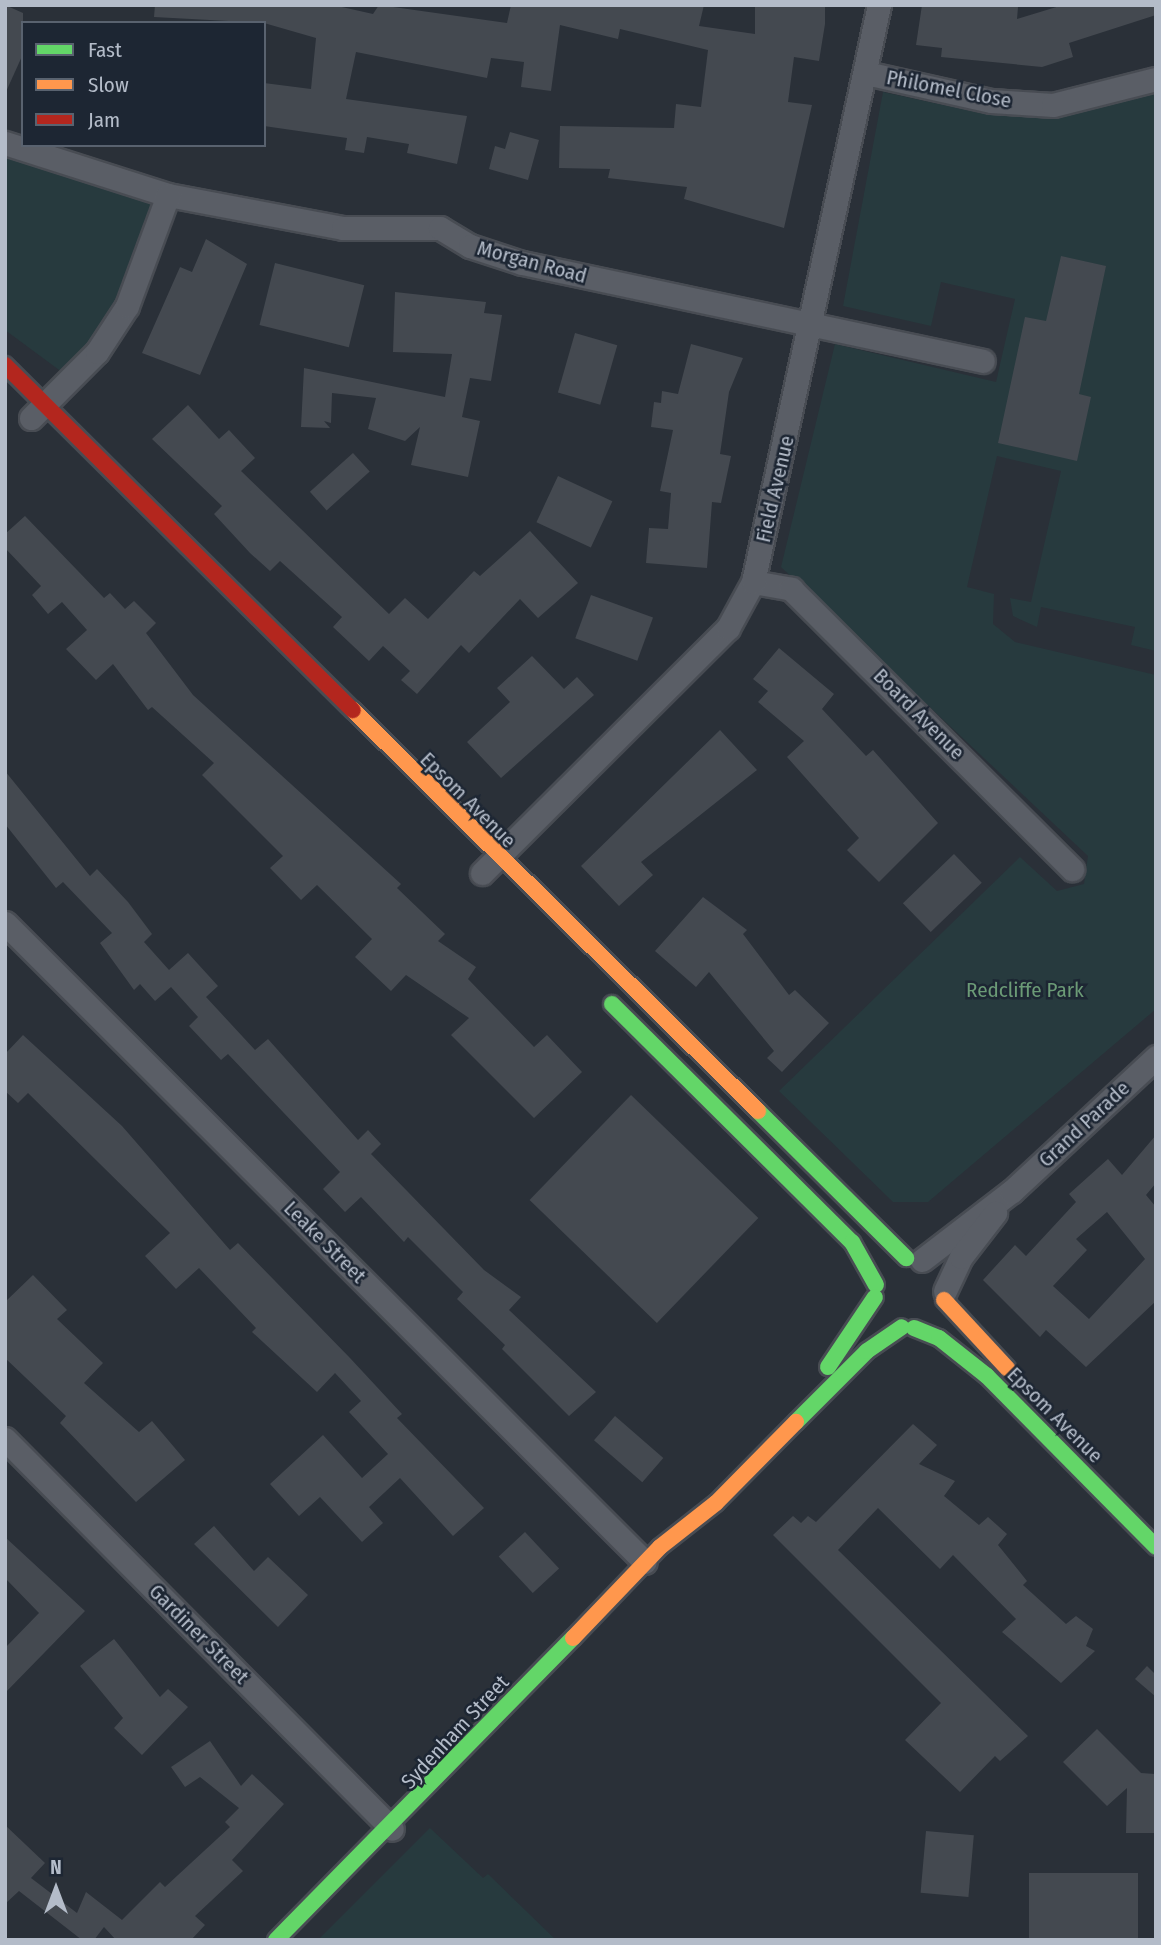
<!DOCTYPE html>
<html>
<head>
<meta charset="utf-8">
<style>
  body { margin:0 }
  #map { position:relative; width:1161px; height:1945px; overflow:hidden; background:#2a3038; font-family:"Fira Sans Condensed",sans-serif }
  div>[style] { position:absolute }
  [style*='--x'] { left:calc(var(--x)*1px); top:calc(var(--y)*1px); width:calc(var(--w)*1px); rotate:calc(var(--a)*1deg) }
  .green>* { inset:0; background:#273a3e }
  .building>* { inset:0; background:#444950; transform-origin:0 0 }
  .roads { filter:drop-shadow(2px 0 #484c53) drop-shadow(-2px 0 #484c53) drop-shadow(0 2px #484c53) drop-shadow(0 -2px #484c53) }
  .street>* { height:23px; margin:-11.5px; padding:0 11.5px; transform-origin:11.5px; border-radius:11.5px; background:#5a5e66 }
  .fast>* { height:16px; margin:-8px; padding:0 8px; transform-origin:8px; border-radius:8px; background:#63d668 }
  .slow>* { height:16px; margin:-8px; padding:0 8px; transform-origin:8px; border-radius:8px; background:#ff974d }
  .jam>* { height:16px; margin:-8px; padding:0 8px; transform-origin:8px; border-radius:8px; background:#b3261e }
  span { translate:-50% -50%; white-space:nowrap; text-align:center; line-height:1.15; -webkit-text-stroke:5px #1d2633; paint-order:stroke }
  .street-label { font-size:21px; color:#b4bcc9 }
  .park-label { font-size:21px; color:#6b9a76 }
  .frame { position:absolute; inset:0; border:7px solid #b4bcc9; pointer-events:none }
  .legend { position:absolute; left:21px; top:21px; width:245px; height:126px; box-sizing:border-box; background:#1d2633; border:2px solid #59626f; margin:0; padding:9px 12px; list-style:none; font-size:21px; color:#b4bcc9 }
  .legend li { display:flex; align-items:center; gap:14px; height:35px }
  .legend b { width:35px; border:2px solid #59626f }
  .north { position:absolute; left:21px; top:1854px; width:70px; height:70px; -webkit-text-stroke:5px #1d2633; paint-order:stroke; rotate:0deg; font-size:19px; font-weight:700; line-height:28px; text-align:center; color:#b4bcc9 }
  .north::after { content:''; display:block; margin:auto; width:24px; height:32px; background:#b4bcc9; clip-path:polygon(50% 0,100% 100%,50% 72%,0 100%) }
</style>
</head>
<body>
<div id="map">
  <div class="green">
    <i style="clip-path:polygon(1150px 90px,1156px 94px,1156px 651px,1131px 645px,1135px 627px,1041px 607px,1037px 627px,1013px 616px,1010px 598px,1031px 602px,1061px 471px,997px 456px,967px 587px,994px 594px,993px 624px,1015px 642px,1156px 675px,1156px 1009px,928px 1202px,893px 1202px,779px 1091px,1020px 857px,1057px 891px,1084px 884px,1088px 856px,781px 567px,835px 344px,996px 382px,1015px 299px,941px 282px,931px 326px,843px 306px,883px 92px,985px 114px,1076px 112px)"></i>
    <i style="clip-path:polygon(5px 143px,168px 195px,145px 267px,70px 378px,5px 330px)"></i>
    <i style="clip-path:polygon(430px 1828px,483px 1878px,488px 1874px,556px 1940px,318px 1940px)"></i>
  </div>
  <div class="building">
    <i style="clip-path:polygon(5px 5px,23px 13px,23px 54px,5px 94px)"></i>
    <i style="clip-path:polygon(155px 5px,333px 5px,373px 14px,379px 5px,507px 23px,511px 5px,704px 5px,699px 26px,755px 34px,755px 5px,825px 5px,825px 24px,819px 61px,794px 57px,788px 102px,812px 105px,784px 228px,684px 199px,687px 187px,608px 178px,610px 169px,559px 168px,560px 126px,674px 128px,676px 104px,701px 107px,708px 50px,620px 29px,618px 39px,560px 25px,551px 91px,521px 87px,524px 62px,491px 58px,487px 78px,356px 52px,346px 99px,467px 116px,457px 164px,407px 153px,409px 144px,367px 137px,364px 153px,345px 150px,347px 138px,264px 126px,264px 83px,311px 89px,316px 38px,264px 23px,154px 17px)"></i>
    <i style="clip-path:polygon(922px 5px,1018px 7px,1017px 19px,1063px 5px,1156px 5px,1156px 15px,1069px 43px,1073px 57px,1042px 67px,941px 57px,942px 48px,916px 45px)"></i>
    <i style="clip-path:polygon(510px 132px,539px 140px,528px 180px,489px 169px,495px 146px,505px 149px)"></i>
    <i style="clip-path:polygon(206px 239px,247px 264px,200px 375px,142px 353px,180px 267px,192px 272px)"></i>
    <i style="clip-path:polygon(1061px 256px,1106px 266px,1079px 394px,1091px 397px,1077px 461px,998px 443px,1025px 317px,1046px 321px)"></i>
    <i style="left:275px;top:263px;width:92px;height:64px;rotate:14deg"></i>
    <i style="clip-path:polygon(395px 292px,486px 302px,484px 313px,502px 315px,491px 381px,470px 378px,462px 417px,480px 421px,468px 477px,411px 465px,420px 427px,405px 441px,368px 429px,376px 398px,332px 393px,331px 423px,324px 421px,330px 428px,301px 427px,304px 368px,445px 397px,452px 354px,393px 352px)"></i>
    <i style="left:575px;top:333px;width:44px;height:62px;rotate:16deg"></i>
    <i style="clip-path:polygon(691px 344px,743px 358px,729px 392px,720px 454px,731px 456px,721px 503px,712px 502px,707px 568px,646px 563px,649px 528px,668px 529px,671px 493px,660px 491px,673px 430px,651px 427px,654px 402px,661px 403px,662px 391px,678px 394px)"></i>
    <i style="clip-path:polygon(188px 405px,219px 439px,229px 430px,255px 458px,241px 471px,389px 614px,405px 598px,428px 619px,474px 571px,480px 576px,530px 531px,578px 583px,538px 618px,520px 599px,469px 653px,461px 645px,417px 694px,401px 680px,410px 671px,383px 646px,369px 661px,333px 627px,342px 617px,280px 561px,270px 571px,250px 553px,214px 514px,222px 506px,152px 439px)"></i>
    <i style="left:353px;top:453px;width:25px;height:58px;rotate:48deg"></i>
    <i style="left:558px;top:476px;width:60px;height:51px;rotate:25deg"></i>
    <i style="clip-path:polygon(25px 516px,104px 598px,110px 593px,125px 609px,134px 601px,156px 623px,146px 633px,193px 695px,401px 884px,397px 888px,445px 934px,438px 941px,476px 967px,468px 979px,534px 1047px,547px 1035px,582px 1072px,534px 1118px,451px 1035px,469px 1018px,406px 975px,391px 991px,355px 957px,372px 939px,317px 885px,301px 900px,270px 868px,283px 856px,202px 775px,214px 763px,152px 707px,148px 710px,113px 664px,96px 680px,66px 649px,87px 630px,62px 602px,48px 614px,32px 595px,41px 586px,5px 548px,5px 534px)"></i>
    <i style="left:591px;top:595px;width:66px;height:46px;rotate:20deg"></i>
    <i style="clip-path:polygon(779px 648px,834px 694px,822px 709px,866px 756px,873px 750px,938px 823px,879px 882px,847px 850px,859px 838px,787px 757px,804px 741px,758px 702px,768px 691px,753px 679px)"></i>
    <i style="clip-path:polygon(532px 656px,564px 689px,577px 677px,594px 695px,501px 778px,467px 742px,510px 702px,497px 688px)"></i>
    <i style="clip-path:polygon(720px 730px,757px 770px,641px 862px,653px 875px,619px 906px,581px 866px)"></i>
    <i style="clip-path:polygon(5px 771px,90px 876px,97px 869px,128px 902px,152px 934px,144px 942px,169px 970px,188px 953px,218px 986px,206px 997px,255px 1050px,268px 1039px,358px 1140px,368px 1130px,381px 1144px,371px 1154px,484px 1270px,521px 1297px,509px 1310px,596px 1392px,569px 1416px,502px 1349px,505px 1345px,457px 1299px,463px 1292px,408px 1237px,404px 1242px,361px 1197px,345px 1212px,323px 1189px,340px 1172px,228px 1054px,221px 1060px,189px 1026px,198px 1017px,171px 987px,155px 1001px,140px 984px,134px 990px,100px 943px,112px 933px,63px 882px,56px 888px,5px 824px)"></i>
    <i style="left:954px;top:854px;width:40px;height:71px;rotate:46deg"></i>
    <i style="clip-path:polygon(703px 897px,747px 930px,743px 934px,789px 995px,795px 990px,829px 1023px,782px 1072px,767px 1058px,774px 1051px,709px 972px,696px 987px,655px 951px)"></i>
    <i style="clip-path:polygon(23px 1035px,122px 1126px,230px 1250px,238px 1243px,350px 1358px,402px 1414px,397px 1418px,484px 1508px,453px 1536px,400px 1478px,369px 1507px,383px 1523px,362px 1542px,320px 1497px,299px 1516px,270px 1484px,323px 1435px,362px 1478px,388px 1454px,349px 1412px,361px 1401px,335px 1373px,317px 1392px,252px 1332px,256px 1328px,199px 1268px,176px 1289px,145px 1256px,170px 1233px,28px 1093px,18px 1103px,5px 1091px,5px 1054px)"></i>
    <i style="left:631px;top:1095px;width:177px;height:146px;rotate:44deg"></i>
    <i style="clip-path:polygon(evenodd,1156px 1135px,1156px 1183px,1146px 1195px,1156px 1207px,1156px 1301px,1086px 1367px,1046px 1330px,1040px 1337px,983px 1280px,1015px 1245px,1026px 1256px,1076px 1202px,1069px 1194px,1108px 1159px,1122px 1175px,1156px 1135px,1107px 1212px,1145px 1259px,1089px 1319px,1053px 1286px,1087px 1250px,1076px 1239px,1107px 1212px)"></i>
    <i style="clip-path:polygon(33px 1275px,67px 1310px,57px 1319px,103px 1363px,84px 1383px,139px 1432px,152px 1421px,185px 1460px,136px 1502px,60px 1423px,66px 1416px,5px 1358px,5px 1302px)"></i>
    <i style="left:615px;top:1416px;width:64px;height:32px;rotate:41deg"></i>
    <i style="clip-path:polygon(913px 1424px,937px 1445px,919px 1464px,955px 1481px,944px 1496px,979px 1525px,988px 1517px,1007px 1534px,998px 1545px,1027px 1581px,1023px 1585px,1066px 1624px,1076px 1616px,1093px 1629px,1086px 1646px,1095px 1651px,1061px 1683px,1002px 1632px,1016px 1619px,953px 1555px,940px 1569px,878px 1508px,838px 1550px,1028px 1736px,1000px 1761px,995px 1756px,960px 1792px,905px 1740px,941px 1703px,773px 1535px,793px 1516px,801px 1523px,808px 1516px,816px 1522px)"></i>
    <i style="clip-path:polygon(214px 1526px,254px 1571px,268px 1557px,308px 1595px,278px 1627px,194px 1544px)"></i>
    <i style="left:525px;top:1532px;width:50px;height:36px;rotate:47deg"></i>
    <i style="clip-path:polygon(5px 1537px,85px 1611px,5px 1693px,5px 1648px,39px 1613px,5px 1578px)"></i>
    <i style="clip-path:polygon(114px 1639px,160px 1697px,168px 1689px,188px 1707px,142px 1755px,114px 1728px,123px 1718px,80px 1666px)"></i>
    <i style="clip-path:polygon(1147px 1666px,1156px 1675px,1156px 1697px,1135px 1679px)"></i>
    <i style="clip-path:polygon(1097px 1729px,1141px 1773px,1155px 1774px,1156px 1833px,1126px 1833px,1127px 1788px,1107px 1806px,1063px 1762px)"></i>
    <i style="clip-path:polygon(210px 1741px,241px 1786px,252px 1774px,284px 1804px,232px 1860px,243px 1871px,195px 1916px,205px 1925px,191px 1940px,116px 1940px,104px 1927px,94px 1940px,82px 1940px,19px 1891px,5px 1904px,5px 1825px,45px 1863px,31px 1878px,77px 1913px,86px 1892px,122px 1920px,160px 1882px,165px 1887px,230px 1827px,225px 1822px,239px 1808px,200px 1777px,185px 1787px,171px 1767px)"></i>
    <i style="left:926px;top:1831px;width:48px;height:62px;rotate:5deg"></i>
    <i style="left:1029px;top:1873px;width:109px;height:67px"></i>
  </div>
  <div class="roads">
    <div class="street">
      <i style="--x:866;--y:73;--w:128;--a:12.6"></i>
      <i style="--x:991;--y:101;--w:62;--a:3.7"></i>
      <i style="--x:1053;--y:105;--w:106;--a:-14.2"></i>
      <i style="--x:5;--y:143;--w:171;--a:17.7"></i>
      <i style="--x:168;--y:195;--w:178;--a:10.7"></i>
      <i style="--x:343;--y:228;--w:97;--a:0"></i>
      <i style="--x:440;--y:228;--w:35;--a:31"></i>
      <i style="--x:470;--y:246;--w:55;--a:18.1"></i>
      <i style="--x:522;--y:263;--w:471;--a:12"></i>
      <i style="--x:31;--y:418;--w:93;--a:-45"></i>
      <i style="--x:97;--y:352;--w:55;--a:-56.9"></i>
      <i style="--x:127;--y:306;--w:118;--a:-69.7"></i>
      <i style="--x:753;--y:582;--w:39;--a:10"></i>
      <i style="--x:791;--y:589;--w:397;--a:44.9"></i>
      <i style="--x:482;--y:873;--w:347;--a:-44.9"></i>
      <i style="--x:728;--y:628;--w:52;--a:-61.5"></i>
      <i style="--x:753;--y:582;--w:591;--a:-77.68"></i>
      <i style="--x:5;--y:923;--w:904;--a:44.96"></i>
      <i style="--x:922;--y:1260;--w:113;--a:-37.5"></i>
      <i style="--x:1012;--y:1191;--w:197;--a:-42.9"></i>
      <i style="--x:945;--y:1291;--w:38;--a:-65"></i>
      <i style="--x:961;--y:1257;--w:56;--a:-52.3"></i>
      <i style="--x:5;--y:1439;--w:549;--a:45.22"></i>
    </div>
    <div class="fast">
      <i style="--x:612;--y:1004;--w:338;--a:44.8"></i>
      <i style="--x:852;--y:1242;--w:49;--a:60.8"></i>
      <i style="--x:758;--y:1111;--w:209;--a:44.8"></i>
      <i style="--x:914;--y:1328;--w:27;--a:22"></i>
      <i style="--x:939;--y:1338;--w:61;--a:38.4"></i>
      <i style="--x:987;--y:1376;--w:240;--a:45.3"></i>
      <i style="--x:828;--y:1367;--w:84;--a:-56.1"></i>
      <i style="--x:796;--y:1422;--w:100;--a:-45"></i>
      <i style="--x:867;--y:1351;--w:42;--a:-34.4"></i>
      <i style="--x:276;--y:1940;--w:424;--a:-45.5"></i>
    </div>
    <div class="slow">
      <i style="--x:353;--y:710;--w:570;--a:44.72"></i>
      <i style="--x:944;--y:1300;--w:93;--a:47.2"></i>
      <i style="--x:573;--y:1638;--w:126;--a:-46.3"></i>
      <i style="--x:660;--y:1547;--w:71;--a:-38.2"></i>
      <i style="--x:716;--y:1503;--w:114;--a:-45.4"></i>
    </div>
    <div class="jam">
      <i style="--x:5;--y:365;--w:490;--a:44.8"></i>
    </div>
  </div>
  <div class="street-label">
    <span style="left:949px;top:89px;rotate:11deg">Philomel Close</span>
    <span style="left:532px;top:262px;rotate:15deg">Morgan Road</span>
    <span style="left:775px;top:489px;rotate:-77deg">Field Avenue</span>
    <span style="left:919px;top:714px;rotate:45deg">Board Avenue</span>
    <span style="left:468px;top:800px;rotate:45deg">Epsom Avenue</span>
    <span style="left:1084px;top:1124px;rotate:-43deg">Grand Parade</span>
    <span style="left:325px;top:1242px;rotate:45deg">Leake Street</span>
    <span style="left:1055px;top:1415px;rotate:45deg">Epsom Avenue</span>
    <span style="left:199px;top:1634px;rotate:45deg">Gardiner Street</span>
    <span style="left:455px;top:1732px;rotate:-47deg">Sydenham Street</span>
  </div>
  <div class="park-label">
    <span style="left:1025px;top:990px">Redcliffe Park</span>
  </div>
  <div class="frame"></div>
  <ul class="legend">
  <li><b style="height:9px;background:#63d668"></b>Fast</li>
  <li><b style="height:9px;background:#ff974d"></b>Slow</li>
  <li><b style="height:9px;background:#b3261e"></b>Jam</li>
  </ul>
  <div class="north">N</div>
</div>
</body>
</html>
